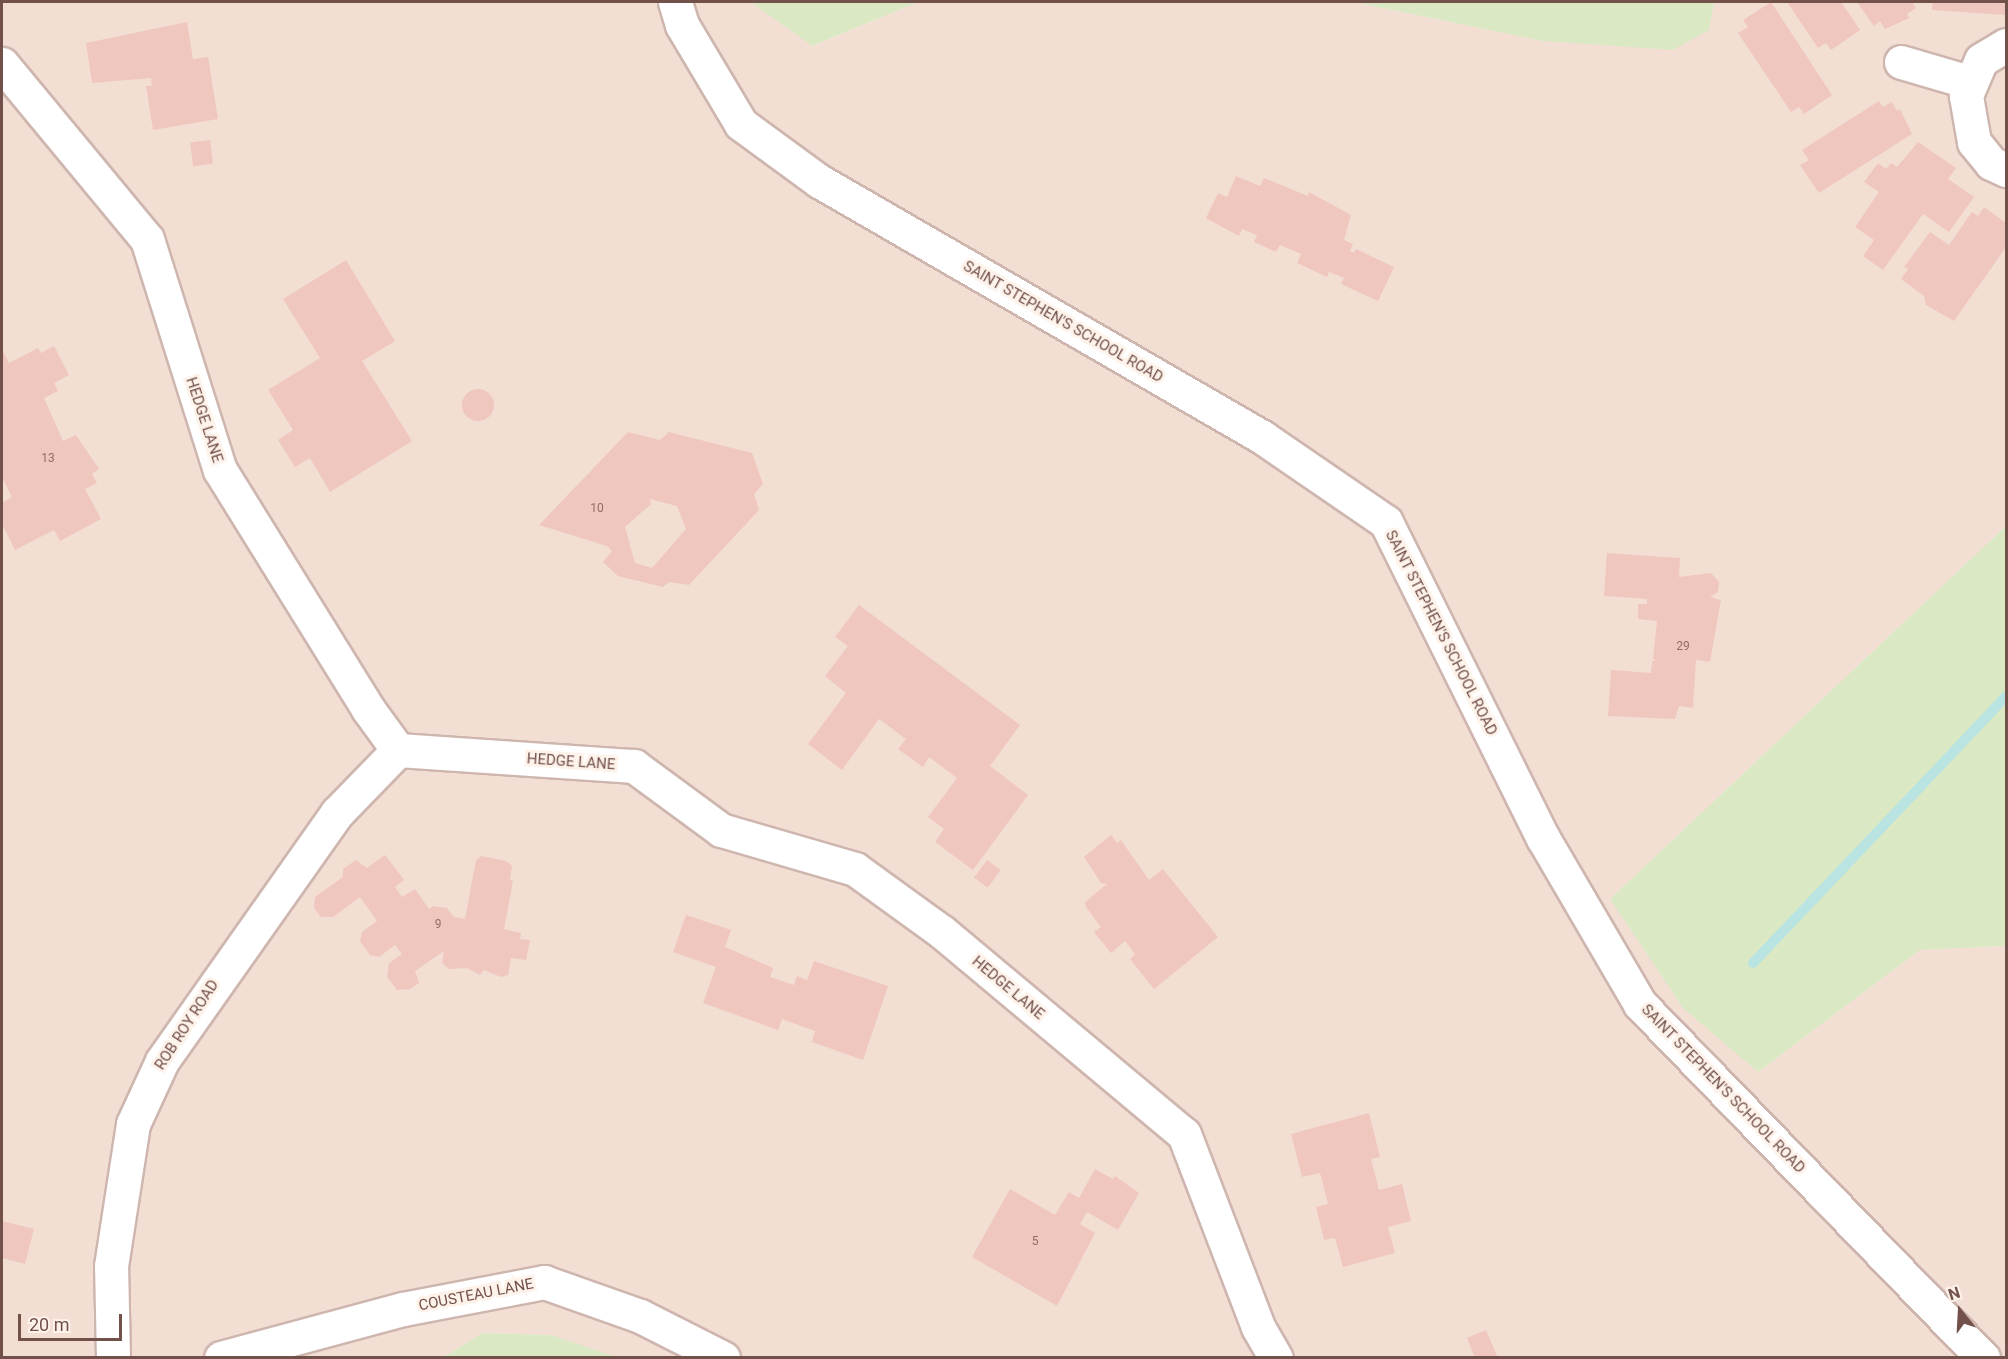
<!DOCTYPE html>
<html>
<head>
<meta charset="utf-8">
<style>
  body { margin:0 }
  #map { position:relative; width:2008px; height:1359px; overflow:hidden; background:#fbeee5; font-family:Roboto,sans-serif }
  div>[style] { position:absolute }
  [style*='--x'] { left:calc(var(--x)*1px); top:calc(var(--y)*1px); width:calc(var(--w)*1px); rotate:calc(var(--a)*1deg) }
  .residential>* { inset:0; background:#f3ded4 }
  .green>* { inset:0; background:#dae8c4 }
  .stream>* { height:10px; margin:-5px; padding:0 5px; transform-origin:5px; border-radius:5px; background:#bae4e1 }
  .building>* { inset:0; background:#efc7be; transform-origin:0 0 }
  .round { border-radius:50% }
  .roads { filter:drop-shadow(2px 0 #ceb6af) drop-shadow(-2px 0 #ceb6af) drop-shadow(0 2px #ceb6af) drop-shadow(0 -2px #ceb6af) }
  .minor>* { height:33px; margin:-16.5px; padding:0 16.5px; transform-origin:16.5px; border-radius:16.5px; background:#fff }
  span { translate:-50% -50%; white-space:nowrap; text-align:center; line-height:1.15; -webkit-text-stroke:6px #fef3eb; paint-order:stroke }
  .number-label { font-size:12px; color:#926e68 }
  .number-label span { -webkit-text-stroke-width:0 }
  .street-label { font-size:15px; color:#73514b }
  .frame { position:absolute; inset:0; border:3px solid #73514b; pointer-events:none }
  .north { position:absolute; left:1930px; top:1281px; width:60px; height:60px; -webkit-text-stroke:4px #fef3eb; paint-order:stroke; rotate:342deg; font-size:16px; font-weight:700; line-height:24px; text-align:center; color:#73514b }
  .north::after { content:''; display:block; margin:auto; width:21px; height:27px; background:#73514b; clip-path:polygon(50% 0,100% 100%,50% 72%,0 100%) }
  .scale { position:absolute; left:18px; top:1314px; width:104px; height:27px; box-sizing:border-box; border:3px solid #73514b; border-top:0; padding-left:8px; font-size:18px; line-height:21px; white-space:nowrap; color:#73514b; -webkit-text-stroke:4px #fef3eb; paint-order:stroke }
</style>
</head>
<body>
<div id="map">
  <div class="residential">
    <i style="clip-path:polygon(2px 2px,751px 2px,813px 46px,918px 2px,1353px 2px,1543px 41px,1708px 30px,1714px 2px,2006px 2px,2006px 526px,1610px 899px,1758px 1072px,1920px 950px,2006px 946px,2006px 1357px,617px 1358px,551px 1335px,483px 1333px,443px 1357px,2px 1358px)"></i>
  </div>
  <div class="green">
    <i style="clip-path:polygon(751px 2px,918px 2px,812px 46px)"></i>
    <i style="clip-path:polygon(1353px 2px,1714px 2px,1709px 30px,1673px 50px,1543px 41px)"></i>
    <i style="clip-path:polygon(2006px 526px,2006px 946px,1920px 950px,1758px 1072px,1683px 1008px,1610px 899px)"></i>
    <i style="clip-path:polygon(483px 1333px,551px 1335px,617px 1357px,443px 1357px)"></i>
  </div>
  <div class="stream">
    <i style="--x:1753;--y:963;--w:368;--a:-46.5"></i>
  </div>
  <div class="building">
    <i style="clip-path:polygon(1771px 2px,1832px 95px,1804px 114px,1799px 107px,1791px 112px,1738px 33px,1748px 27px,1743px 20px)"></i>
    <i style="clip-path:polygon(1787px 2px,1841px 2px,1860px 30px,1831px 50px,1826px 43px,1818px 48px)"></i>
    <i style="clip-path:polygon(1857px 2px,1912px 2px,1916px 8px,1907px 14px,1909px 18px,1885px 29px,1880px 21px,1874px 26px)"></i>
    <i style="clip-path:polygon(1933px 2px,2006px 2px,2006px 15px,1932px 10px)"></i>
    <i style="clip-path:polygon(187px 22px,193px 59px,208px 57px,218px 119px,153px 130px,146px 86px,152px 86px,151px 78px,92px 83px,86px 43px)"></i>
    <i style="clip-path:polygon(1879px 101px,1883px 107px,1892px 102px,1897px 111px,1900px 109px,1912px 134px,1819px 193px,1800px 165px,1809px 160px,1802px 150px)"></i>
    <i style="left:210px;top:140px;width:24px;height:20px;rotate:83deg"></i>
    <i style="clip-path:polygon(1918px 142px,1956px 168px,1948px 179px,1974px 197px,1949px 232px,1923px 214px,1883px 270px,1863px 256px,1874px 240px,1855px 227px,1879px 192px,1864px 182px,1878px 163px,1886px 169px,1891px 163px,1897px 167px)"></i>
    <i style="clip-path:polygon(1236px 176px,1260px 186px,1264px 178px,1308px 196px,1309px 192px,1351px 215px,1344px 240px,1353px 244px,1350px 251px,1354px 253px,1356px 249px,1394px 267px,1378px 301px,1341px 284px,1344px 278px,1329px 272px,1327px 277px,1297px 263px,1301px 254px,1280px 245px,1276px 252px,1254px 242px,1257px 235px,1242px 229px,1239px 236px,1206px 218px,1218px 193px,1227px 197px)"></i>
    <i style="clip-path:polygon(1984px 207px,2006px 223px,2006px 247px,1954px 321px,1926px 305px,1924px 296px,1901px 279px,1908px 269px,1904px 267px,1930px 232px,1949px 245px,1972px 212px,1978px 216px)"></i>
    <i style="clip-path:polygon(346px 260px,395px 341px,362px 361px,412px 441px,330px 492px,310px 458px,295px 467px,278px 440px,293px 430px,268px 390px,320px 358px,283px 299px)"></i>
    <i style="clip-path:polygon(54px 346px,69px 375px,54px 383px,58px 391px,44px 398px,63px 441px,76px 435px,99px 469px,92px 474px,97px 483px,85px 489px,101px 519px,60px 541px,54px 530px,15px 550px,2px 524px,2px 503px,12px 497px,2px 477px,2px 349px,9px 363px,38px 348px,41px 353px)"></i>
    <i class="round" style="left:462px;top:389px;width:32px;height:32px"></i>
    <i style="clip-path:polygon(evenodd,628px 432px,660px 440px,669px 432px,752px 453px,763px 484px,754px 494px,759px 510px,689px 585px,669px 582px,663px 587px,618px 576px,603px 562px,612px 551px,607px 546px,539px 525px,628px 432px,650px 499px,677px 506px,686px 529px,652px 568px,635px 563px,625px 527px,651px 504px,650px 499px)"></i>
    <i style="clip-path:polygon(1607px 553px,1680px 558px,1679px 577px,1711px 573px,1719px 582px,1718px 592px,1710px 597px,1721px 600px,1710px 662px,1696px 660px,1693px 708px,1679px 706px,1675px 719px,1608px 716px,1611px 670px,1651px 673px,1652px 662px,1656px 659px,1653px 659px,1657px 621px,1638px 619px,1638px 604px,1647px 604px,1647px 599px,1604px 596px)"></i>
    <i style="clip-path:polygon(859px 605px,1020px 725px,990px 766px,1028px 795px,973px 870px,935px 842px,944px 829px,928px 817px,957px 778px,929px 757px,923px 767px,898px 749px,906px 739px,879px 719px,842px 770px,808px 744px,846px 693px,825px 676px,848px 646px,835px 637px)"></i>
    <i style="clip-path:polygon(1111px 835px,1117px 843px,1121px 840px,1149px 880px,1163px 869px,1218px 937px,1154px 989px,1130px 959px,1135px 954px,1125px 941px,1111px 953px,1094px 932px,1101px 927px,1086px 907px,1085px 902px,1107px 884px,1101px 883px,1084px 857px)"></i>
    <i style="clip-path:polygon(385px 855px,404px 880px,395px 887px,402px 897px,415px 889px,429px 909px,433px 906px,447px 908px,454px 917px,465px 919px,476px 860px,481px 856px,506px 861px,512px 866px,510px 880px,513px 881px,504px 929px,521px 933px,520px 939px,530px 940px,526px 960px,511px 958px,508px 975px,501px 977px,484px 970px,480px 975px,467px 968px,449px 969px,442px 963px,444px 951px,415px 971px,419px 983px,410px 989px,397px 990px,387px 977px,389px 963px,402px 954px,395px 945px,379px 957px,370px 955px,360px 941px,362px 932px,377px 921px,360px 897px,333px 917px,321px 917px,314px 908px,315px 897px,343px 877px,343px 869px,356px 860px,367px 868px)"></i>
    <i style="left:987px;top:860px;width:17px;height:22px;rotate:36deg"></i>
    <i style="clip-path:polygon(686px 915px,731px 930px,725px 947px,773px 968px,770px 977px,794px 985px,797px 976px,807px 980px,814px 961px,888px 986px,863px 1060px,812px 1042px,815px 1031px,782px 1019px,778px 1030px,703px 1003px,716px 967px,673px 952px)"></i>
    <i style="clip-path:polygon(1369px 1113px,1380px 1157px,1371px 1159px,1379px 1190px,1402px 1184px,1411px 1221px,1388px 1227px,1395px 1253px,1343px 1267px,1335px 1238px,1324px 1240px,1316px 1207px,1328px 1204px,1320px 1173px,1302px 1177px,1291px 1134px)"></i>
    <i style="clip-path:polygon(1095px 1169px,1113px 1179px,1115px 1176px,1139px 1193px,1118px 1230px,1087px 1212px,1080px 1224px,1095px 1233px,1057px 1306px,972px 1257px,1010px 1189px,1055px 1215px,1069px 1192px,1079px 1198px)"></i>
    <i style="clip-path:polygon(2px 1221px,34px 1229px,25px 1264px,2px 1258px)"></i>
    <i style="clip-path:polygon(1486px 1330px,1498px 1358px,1475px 1358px,1467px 1338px)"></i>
  </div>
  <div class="roads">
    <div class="minor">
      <i style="--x:675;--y:2;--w:24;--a:73"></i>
      <i style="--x:682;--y:25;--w:115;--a:59.2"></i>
      <i style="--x:741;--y:124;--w:97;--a:36.2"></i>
      <i style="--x:819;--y:181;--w:512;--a:30.02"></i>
      <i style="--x:1262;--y:437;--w:150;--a:34.4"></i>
      <i style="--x:1386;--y:522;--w:353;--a:63.6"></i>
      <i style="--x:1543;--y:838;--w:192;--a:59.7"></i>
      <i style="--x:1640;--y:1004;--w:493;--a:45.9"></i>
      <i style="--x:2006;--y:45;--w:29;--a:149"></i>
      <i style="--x:1981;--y:60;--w:39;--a:113"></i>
      <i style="--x:1966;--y:96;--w:47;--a:80.1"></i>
      <i style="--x:1974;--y:142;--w:27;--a:51"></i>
      <i style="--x:1991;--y:163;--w:17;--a:25"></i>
      <i style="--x:1901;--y:62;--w:71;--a:16.4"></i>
      <i style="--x:2;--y:64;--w:227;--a:50.4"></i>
      <i style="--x:147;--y:239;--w:242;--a:72.5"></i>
      <i style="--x:220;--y:470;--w:281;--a:58.2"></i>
      <i style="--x:368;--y:709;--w:51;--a:53.8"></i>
      <i style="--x:398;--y:750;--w:237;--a:3.9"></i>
      <i style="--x:634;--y:766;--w:108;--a:36.3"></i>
      <i style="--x:721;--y:830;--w:140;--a:16.2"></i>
      <i style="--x:855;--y:869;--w:107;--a:35.9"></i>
      <i style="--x:942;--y:932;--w:315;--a:39.9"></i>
      <i style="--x:1184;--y:1134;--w:207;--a:69"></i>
      <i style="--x:1258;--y:1327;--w:36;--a:60"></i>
      <i style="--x:113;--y:1358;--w:92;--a:-91.2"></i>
      <i style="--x:111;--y:1266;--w:144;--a:-81.2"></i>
      <i style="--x:133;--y:1124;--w:69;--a:-65.3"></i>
      <i style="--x:162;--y:1061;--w:304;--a:-54.8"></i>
      <i style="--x:337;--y:813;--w:88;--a:-45.9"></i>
      <i style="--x:221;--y:1358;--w:188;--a:-15.1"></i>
      <i style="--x:403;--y:1309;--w:144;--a:-10.8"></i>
      <i style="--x:544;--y:1282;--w:102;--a:19.5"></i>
      <i style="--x:640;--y:1316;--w:93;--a:26.8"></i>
    </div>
  </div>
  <div class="number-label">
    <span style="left:48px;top:459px">13</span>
    <span style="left:597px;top:509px">10</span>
    <span style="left:1683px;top:647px">29</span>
    <span style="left:438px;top:925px">9</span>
    <span style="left:1035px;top:1242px">5</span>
  </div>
  <div class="street-label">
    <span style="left:1063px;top:322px;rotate:30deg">SAINT STEPHEN'S SCHOOL ROAD</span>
    <span style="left:204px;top:420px;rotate:72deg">HEDGE LANE</span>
    <span style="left:1441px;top:633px;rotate:63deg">SAINT STEPHEN'S SCHOOL ROAD</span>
    <span style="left:571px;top:762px;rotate:4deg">HEDGE LANE</span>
    <span style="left:1008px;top:988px;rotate:40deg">HEDGE LANE</span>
    <span style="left:187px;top:1025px;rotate:-57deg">ROB ROY ROAD</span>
    <span style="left:1723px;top:1089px;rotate:46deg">SAINT STEPHEN'S SCHOOL ROAD</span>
    <span style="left:476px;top:1295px;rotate:-11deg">COUSTEAU LANE</span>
  </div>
  <div class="frame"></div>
  <div class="north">N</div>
  <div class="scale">20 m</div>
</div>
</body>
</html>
